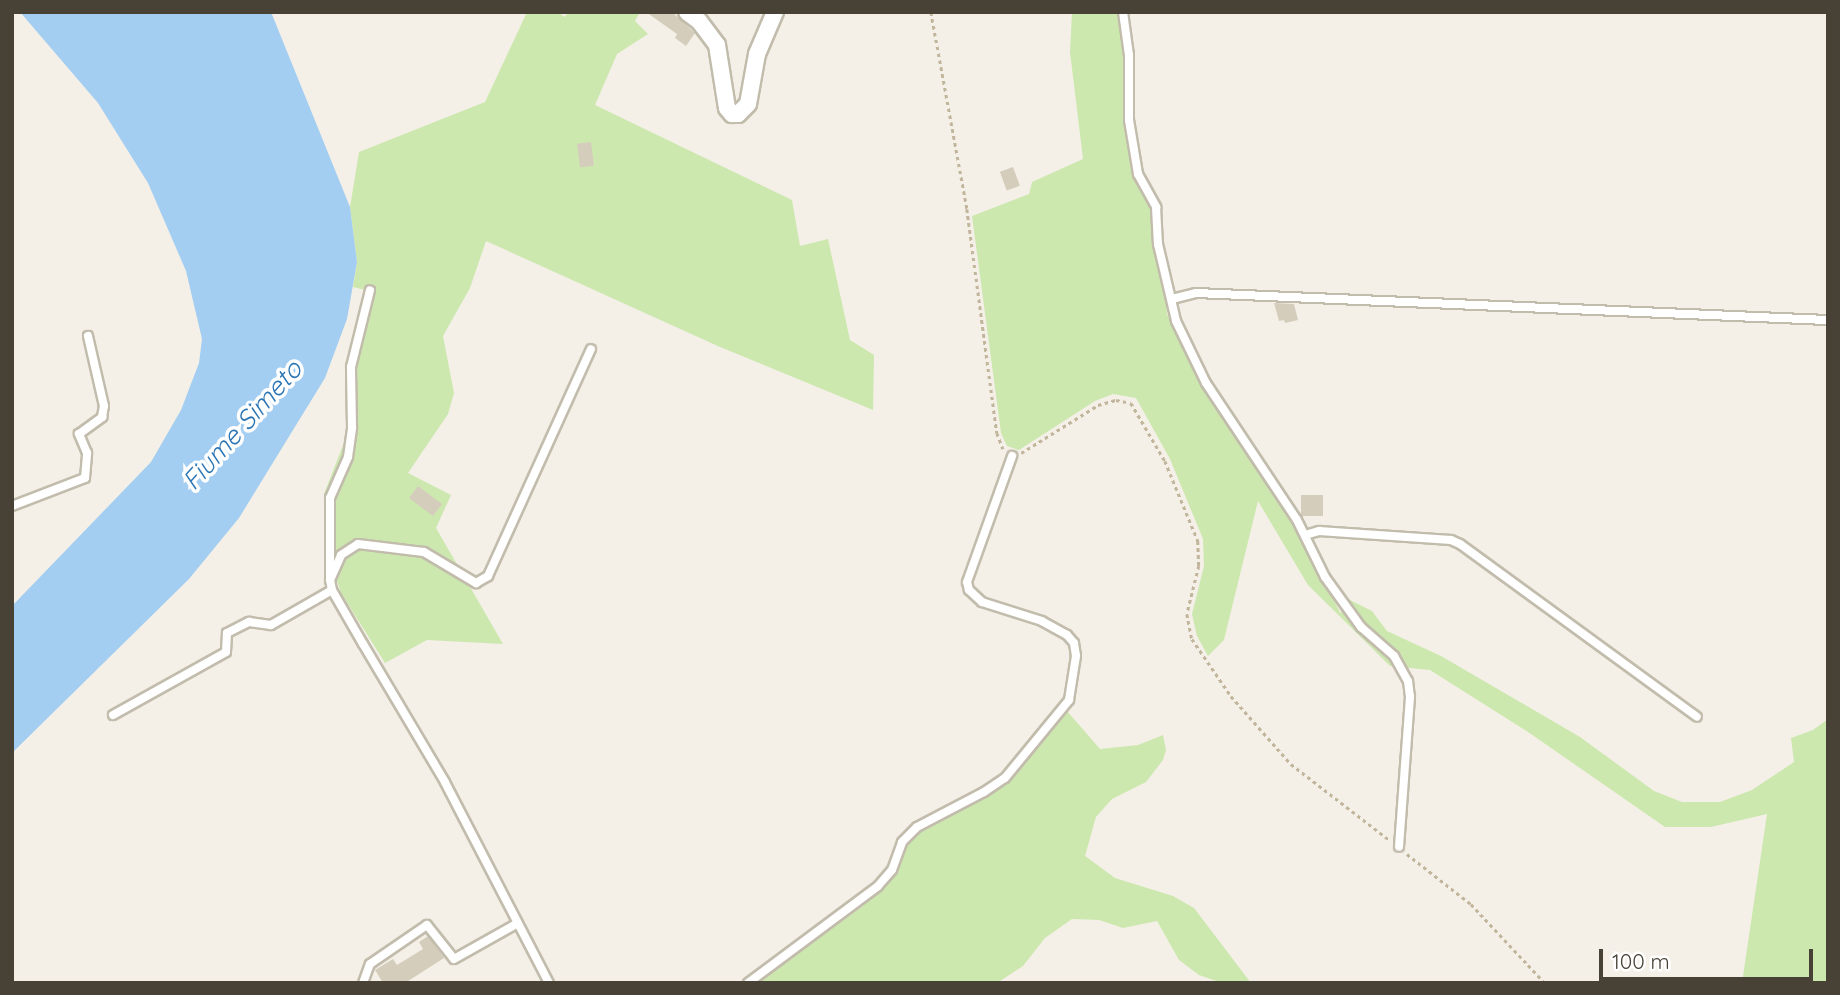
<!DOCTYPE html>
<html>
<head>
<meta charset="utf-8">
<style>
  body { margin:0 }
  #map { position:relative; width:1840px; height:995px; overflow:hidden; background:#f4f0e7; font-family:Quicksand,sans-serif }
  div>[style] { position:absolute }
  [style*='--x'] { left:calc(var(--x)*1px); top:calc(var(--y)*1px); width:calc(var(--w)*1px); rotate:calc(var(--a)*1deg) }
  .green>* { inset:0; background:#cce8af }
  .water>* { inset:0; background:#a3cef1 }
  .building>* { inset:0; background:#d5cdbc; transform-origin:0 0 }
  .path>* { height:2.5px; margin-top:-1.25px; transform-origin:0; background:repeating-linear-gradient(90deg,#c1b59b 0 3.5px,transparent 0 7px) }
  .roads { filter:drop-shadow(2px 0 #c2bcac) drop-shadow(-2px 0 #c2bcac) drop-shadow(0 2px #c2bcac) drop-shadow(0 -2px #c2bcac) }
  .service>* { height:8px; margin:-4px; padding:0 4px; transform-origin:4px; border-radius:4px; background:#fff }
  .minor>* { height:16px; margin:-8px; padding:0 8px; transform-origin:8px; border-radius:8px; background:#fff }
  span { translate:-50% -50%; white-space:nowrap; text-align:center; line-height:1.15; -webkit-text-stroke:7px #fff; paint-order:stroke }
  .water-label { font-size:26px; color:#2d76b4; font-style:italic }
  .frame { position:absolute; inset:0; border:14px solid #474136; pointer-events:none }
  .scale { position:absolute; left:1599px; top:949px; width:214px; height:32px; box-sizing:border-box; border:4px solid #474136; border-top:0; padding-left:9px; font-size:21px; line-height:24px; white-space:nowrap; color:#474136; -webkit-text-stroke:5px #fff; paint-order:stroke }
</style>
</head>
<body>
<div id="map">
  <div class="green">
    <i style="clip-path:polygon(527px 12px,557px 12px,565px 17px,568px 12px,640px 12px,635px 21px,648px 34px,617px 54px,595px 105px,792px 200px,800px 246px,828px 239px,850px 340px,874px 355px,873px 410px,720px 347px,486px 241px,470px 288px,443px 336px,454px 393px,448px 414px,408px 473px,451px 495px,436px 528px,503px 644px,427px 640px,385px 663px,341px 593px,336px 578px,326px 584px,324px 494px,347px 435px,347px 364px,365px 290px,353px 287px,357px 262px,350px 207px,359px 152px,485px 102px)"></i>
    <i style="clip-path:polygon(1072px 12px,1119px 12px,1125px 55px,1124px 123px,1135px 174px,1156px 220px,1154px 247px,1165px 288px,1167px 314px,1201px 383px,1298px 532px,1341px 614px,1342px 596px,1372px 611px,1387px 631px,1441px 656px,1580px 737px,1654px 791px,1682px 802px,1720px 802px,1752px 790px,1794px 762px,1791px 738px,1813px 730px,1828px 719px,1828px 983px,1742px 983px,1767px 814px,1711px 827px,1665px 827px,1528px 732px,1430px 670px,1390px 666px,1308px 585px,1258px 501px,1224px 640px,1208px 656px,1197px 636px,1192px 614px,1204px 566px,1203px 539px,1170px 459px,1136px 398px,1113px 394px,1095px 401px,1019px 450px,1007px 446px,1001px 433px,972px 216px,1029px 194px,1032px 182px,1083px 159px,1070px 52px)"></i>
    <i style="clip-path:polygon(1067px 711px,1100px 749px,1138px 745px,1163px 735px,1166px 750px,1163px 760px,1146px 782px,1112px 799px,1096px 817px,1085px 856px,1115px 878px,1173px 896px,1194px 908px,1251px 983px,1222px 983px,1199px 975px,1179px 960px,1157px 921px,1123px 928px,1099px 920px,1072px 919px,1045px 938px,1023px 966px,997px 983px,757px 983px,863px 906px,890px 880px,901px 853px,911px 837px,1007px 781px)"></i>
  </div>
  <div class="water">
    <i style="clip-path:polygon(20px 12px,271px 12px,350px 207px,357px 262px,347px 319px,325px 378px,239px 518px,189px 579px,12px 753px,12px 606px,151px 462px,181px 410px,199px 363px,202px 339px,186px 271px,148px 183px,98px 103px)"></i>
  </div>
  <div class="building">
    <i style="clip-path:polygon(646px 12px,672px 12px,695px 33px,686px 46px,675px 38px,677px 34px)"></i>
    <i style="left:591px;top:142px;width:24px;height:14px;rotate:83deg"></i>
    <i style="left:1013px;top:167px;width:20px;height:14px;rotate:70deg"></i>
    <i style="clip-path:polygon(1274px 303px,1294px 304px,1298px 320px,1285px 323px,1284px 320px,1279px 321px)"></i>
    <i style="left:418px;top:486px;width:30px;height:15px;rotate:37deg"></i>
    <i style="left:1301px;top:495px;width:22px;height:21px"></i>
    <i style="clip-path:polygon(428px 936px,444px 958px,405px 983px,383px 983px,375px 970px,393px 959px,397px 965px,423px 949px,419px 942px)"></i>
  </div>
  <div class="path">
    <i style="--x:931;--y:12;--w:200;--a:79.6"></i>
    <i style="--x:967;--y:209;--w:226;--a:82.4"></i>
    <i style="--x:997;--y:433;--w:17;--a:69"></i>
    <i style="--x:12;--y:153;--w:19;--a:90"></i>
    <i style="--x:1021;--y:453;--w:91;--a:-31.9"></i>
    <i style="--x:1098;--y:405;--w:19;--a:-16"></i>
    <i style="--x:1116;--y:400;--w:15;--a:11"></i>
    <i style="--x:1131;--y:403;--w:67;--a:59.6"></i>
    <i style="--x:1165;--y:461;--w:87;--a:67.6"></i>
    <i style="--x:1198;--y:541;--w:25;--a:88"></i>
    <i style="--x:1199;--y:566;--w:49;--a:104"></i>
    <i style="--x:1187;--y:614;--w:25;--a:79"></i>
    <i style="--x:1192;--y:639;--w:69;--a:55.6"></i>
    <i style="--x:1231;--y:696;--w:91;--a:48.6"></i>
    <i style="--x:1291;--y:764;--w:123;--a:37.7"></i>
    <i style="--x:1407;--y:854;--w:81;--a:38"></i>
    <i style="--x:1471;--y:904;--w:108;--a:46.9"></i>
  </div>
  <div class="roads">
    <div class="service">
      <i style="--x:1123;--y:12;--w:43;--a:82.1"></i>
      <i style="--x:1129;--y:55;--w:65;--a:90"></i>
      <i style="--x:1129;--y:120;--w:55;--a:80.5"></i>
      <i style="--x:1138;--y:174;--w:38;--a:61"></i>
      <i style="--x:1156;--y:207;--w:37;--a:87"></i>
      <i style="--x:1158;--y:244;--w:79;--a:76.8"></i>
      <i style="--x:1176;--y:321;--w:69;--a:64.2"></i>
      <i style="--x:1206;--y:383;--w:164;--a:56.4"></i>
      <i style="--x:1297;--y:520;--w:64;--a:63.8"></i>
      <i style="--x:1325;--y:577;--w:62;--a:54.2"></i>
      <i style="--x:1361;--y:627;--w:44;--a:41.3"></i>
      <i style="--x:1394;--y:656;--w:29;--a:61"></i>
      <i style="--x:1408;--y:681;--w:16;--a:83"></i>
      <i style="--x:1410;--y:697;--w:150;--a:94.2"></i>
      <i style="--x:1172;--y:299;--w:25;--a:-14"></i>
      <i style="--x:1196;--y:293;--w:633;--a:2.45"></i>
      <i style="--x:12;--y:506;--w:78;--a:-21"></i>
      <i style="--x:85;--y:478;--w:25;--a:-85"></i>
      <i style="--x:87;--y:453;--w:21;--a:-113"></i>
      <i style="--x:79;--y:434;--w:29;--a:-36"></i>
      <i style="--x:102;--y:417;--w:11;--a:-80"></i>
      <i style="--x:104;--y:406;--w:72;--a:-102.9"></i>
      <i style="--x:1305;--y:535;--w:15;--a:-16"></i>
      <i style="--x:1319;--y:531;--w:132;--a:3.9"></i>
      <i style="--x:1451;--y:540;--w:10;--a:24"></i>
      <i style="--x:1460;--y:544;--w:293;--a:36.1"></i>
      <i style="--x:330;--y:577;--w:79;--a:-90"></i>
      <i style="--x:330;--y:498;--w:45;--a:-66.3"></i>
      <i style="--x:348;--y:457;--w:30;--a:-82"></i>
      <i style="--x:352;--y:427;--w:60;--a:-91"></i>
      <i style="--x:351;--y:367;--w:79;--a:-76.1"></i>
      <i style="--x:113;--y:715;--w:129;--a:-29.1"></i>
      <i style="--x:226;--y:652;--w:19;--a:-87"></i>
      <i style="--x:227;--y:633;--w:25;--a:-27"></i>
      <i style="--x:249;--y:622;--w:22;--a:8"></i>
      <i style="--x:271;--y:625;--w:70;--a:-29.8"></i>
      <i style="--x:363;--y:983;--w:20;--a:-70"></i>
      <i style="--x:370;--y:964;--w:69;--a:-34.4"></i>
      <i style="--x:427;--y:925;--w:43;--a:51.5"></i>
      <i style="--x:454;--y:959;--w:73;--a:-29.4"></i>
      <i style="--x:549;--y:983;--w:226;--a:-117.4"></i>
      <i style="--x:445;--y:782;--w:161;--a:-120.7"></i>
      <i style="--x:363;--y:644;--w:62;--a:-119.9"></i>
      <i style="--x:332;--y:590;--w:10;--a:-101"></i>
      <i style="--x:330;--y:580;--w:27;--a:-66"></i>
      <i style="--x:341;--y:555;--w:20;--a:-33"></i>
      <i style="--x:358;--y:544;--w:66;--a:6.9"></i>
      <i style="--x:424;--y:552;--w:61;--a:30.8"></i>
      <i style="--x:476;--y:583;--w:14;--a:-30"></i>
      <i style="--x:488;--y:576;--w:249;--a:-65.6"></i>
      <i style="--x:748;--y:983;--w:162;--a:-36.7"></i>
      <i style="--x:878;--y:886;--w:21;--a:-49"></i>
      <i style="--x:892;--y:870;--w:30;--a:-70"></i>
      <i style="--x:902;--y:842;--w:21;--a:-45"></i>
      <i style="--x:917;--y:827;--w:76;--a:-27.6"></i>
      <i style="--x:984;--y:792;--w:25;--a:-34"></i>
      <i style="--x:1005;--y:778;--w:101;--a:-50.6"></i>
      <i style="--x:1069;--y:700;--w:45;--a:-81"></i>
      <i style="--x:1076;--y:656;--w:13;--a:-99"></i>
      <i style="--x:1074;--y:643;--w:11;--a:-131"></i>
      <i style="--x:1067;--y:635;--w:29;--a:-151"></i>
      <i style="--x:1042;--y:621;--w:63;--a:-162.4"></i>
      <i style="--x:982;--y:602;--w:18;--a:-137"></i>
      <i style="--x:969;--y:590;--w:8;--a:-104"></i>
      <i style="--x:967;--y:582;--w:134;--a:-70.3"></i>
    </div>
    <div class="minor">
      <i style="--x:687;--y:12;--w:15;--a:37"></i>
      <i style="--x:699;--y:21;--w:30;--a:53"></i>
      <i style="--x:717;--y:45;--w:64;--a:81"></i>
      <i style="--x:727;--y:108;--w:8;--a:50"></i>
      <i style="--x:732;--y:114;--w:6;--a:0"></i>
      <i style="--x:738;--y:114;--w:14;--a:-45"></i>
      <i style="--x:748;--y:104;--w:51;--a:-79.8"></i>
      <i style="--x:757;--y:54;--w:46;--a:-66.8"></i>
    </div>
  </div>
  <div class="water-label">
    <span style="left:242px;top:425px;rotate:-48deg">Fiume Simeto</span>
  </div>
  <div class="frame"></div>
  <div class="scale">100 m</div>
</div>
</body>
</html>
